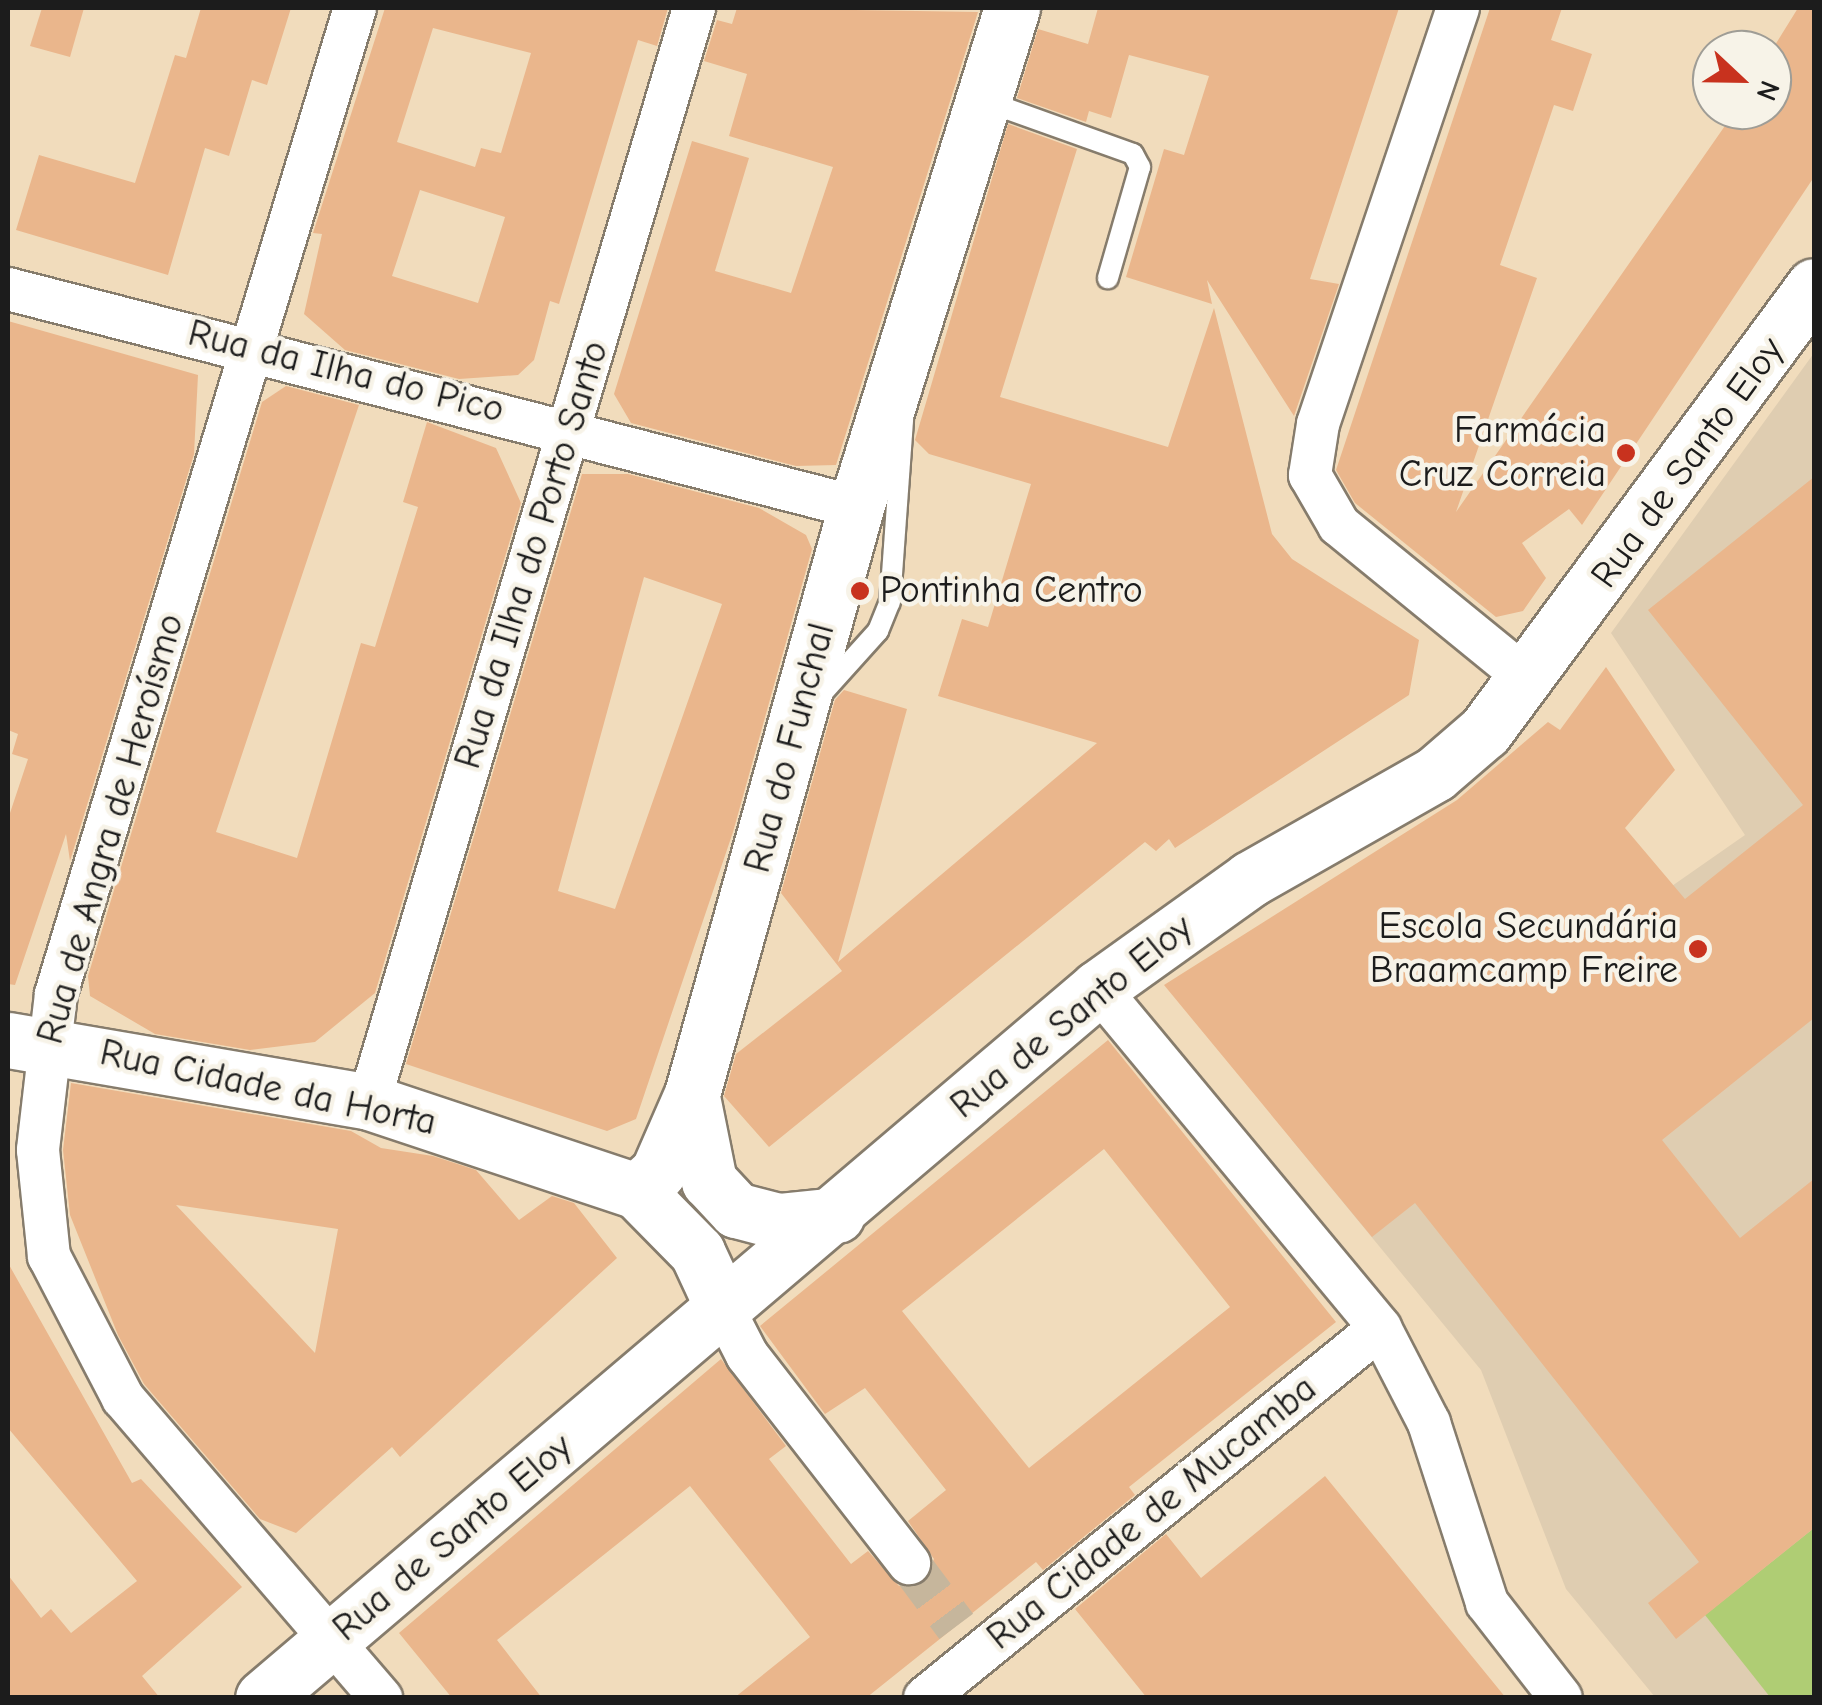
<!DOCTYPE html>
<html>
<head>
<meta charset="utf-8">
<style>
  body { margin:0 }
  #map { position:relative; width:1822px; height:1705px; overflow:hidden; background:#f1dcbc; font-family:"Comic Neue",sans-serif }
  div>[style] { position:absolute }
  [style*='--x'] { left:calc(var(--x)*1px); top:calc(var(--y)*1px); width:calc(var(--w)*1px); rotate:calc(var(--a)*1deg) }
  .built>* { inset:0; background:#dfcdb1 }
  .green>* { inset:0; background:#afcd74 }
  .building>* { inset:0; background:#eab68c }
  .minor-tunnel>* { height:42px; margin-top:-21px; transform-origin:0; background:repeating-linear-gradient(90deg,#c6b69c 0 42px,transparent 0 63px) }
  .roads { filter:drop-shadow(2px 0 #867c6c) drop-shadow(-2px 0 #867c6c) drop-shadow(0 2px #867c6c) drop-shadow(0 -2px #867c6c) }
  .service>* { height:20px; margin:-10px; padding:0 10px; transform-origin:10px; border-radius:10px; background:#fff }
  .minor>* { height:42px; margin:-21px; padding:0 21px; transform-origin:21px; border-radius:21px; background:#fff }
  .secondary>* { height:55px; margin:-27.5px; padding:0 27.5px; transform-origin:27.5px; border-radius:27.5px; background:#fff }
  .dots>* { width:28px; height:28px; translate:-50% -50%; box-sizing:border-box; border:5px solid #f7f3e8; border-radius:50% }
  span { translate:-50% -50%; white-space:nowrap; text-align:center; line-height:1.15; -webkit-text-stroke:9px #f7f3e8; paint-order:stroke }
  .street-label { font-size:38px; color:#1c1c1c }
  .poi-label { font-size:38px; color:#1c1c1c }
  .right { translate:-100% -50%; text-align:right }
  .left { translate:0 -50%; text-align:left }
  .frame { position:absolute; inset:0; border:10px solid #1c1c1c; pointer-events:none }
  .north { position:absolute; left:1692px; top:30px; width:100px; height:100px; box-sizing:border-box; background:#f7f3e8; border:2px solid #9f9d96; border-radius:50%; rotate:112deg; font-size:28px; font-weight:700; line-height:40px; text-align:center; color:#1c1c1c }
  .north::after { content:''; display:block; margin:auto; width:35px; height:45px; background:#c8321e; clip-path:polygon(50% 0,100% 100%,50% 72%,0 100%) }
</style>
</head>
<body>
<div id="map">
  <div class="built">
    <i style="clip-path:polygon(1814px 353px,1814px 1697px,1655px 1697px,1566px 1589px,1481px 1370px,1291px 1139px,1417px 1064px,1745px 835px,1611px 633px)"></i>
  </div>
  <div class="green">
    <i style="clip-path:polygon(1814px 1528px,1814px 1697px,1770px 1697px,1705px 1615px)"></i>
  </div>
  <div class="building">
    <i style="clip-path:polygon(42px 8px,84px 8px,70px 57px,30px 46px)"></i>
    <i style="clip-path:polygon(201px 8px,291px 8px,267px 85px,252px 80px,229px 156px,205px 148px,168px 275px,16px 230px,39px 155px,135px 183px,175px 55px,186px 58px)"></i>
    <i style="clip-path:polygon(evenodd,385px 8px,668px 8px,657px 46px,638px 40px,559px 304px,550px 301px,534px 360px,518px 375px,459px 379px,345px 350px,304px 314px,322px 234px,313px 233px,385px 8px,433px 28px,531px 53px,501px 153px,481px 148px,475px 167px,397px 142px,433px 28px,385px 8px,420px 190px,505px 217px,478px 303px,392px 276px,420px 190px)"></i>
    <i style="clip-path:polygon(737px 8px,978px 12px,836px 465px,796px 466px,631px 423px,614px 394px,692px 141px,749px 158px,715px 271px,791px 293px,833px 167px,729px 136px,747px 74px,704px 61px,717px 20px,732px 24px)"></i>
    <i style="clip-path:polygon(1098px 8px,1399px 8px,1310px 279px,1339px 284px,1294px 416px,1207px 280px,1212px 304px,1126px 277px,1164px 149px,1184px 155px,1209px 76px,1129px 55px,1111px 118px,1089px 111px,1086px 122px,1017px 98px,1038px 29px,1088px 44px)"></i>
    <i style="clip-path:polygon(1490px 8px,1562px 8px,1551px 40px,1592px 54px,1573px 111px,1554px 105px,1500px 265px,1537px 278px,1456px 512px,1736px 110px,1772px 110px,1772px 50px,1798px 8px,1814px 8px,1814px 177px,1582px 525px,1569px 509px,1522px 543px,1546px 578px,1523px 611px,1496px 617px,1355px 503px,1336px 470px)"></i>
    <i style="clip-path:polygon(1008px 124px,1077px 149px,1000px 397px,1168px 447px,1214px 308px,1272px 534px,1292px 559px,1419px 640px,1409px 695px,1175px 848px,1169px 839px,1156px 851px,1145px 842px,769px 1147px,724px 1096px,736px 1054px,842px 971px,781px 893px,835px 700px,844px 690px,907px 709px,838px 962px,1097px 743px,938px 696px,962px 619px,988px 627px,1031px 484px,929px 454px,915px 440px)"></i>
    <i style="clip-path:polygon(8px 321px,198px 375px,194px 454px,70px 861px,66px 834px,15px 985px,8px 984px,8px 819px,28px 759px,12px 754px,18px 734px,8px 730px)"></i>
    <i style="clip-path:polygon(286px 386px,359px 405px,216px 832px,297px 858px,361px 643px,375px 647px,418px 507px,403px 502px,427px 422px,496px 448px,521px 503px,375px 993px,315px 1042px,250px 1050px,155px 1034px,90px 996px,88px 976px,262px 402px)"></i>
    <i style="clip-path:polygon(evenodd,582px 474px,628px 474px,759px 508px,806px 535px,812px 549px,733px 832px,636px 1119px,607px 1131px,406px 1064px,582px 474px,644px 577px,722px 604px,615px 909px,558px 891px,644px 577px)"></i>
    <i style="clip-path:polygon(1814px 477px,1814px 1018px,1662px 1140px,1740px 1238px,1814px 1179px,1814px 1528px,1676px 1639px,1648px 1603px,1699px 1562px,1415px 1203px,1372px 1237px,1164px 985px,1457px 800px,1548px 722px,1560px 730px,1606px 667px,1675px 770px,1625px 828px,1685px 899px,1803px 805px,1648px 610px)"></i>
    <i style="clip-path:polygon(evenodd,1108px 1040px,1336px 1322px,1129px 1487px,1135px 1495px,1043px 1570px,1036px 1562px,866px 1698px,734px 1698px,810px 1637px,690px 1486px,497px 1640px,542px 1698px,452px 1698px,399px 1633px,721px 1359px,786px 1446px,769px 1459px,851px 1564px,868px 1551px,899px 1586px,925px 1582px,934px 1559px,908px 1521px,946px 1490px,865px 1388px,825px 1414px,760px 1326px,1108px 1040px,1104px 1149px,1230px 1307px,1029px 1468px,902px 1311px,1104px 1149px)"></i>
    <i style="clip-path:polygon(evenodd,71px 1083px,351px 1131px,381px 1148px,433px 1156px,476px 1170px,519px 1220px,552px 1196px,574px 1203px,617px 1258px,400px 1457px,392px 1447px,296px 1533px,260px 1519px,144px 1384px,118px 1335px,70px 1215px,63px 1150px,71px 1083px,176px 1205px,338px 1229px,315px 1353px,176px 1205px)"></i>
    <i style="clip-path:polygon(8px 1263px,132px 1483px,141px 1479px,242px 1587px,142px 1676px,160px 1698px,8px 1698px,8px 1575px,41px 1618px,51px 1609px,71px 1633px,137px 1581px,8px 1428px)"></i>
    <i style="clip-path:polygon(1325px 1476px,1506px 1698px,1147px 1698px,1075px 1609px,1166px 1534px,1201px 1578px)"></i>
  </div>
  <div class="minor-tunnel">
    <i style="--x:909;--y:1563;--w:79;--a:53.3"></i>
  </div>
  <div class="roads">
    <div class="service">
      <i style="--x:985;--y:101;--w:157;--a:19.7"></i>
      <i style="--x:1133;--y:154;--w:15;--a:62"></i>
      <i style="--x:1140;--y:167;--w:116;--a:106.1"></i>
      <i style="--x:824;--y:691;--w:81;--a:-48"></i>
      <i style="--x:878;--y:631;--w:31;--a:-68"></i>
      <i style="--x:890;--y:602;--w:183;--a:-85.9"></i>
    </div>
    <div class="minor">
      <i style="--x:355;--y:8;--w:1030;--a:106.87"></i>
      <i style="--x:56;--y:994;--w:157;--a:96.6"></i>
      <i style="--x:38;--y:1150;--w:107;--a:84.1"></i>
      <i style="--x:49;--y:1256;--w:160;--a:62.5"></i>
      <i style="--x:123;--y:1398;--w:396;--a:49.3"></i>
      <i style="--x:1458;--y:8;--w:439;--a:108.6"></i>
      <i style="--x:1318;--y:424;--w:52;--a:98.9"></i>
      <i style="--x:1310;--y:475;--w:58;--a:59.9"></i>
      <i style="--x:1339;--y:525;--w:247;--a:39.2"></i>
      <i style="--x:8;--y:289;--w:876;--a:14.42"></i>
      <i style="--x:1098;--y:988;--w:442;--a:50.3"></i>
      <i style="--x:1380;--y:1328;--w:107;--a:62.7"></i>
      <i style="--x:1429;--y:1423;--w:189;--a:72.1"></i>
      <i style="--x:1487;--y:1603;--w:120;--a:52.1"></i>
      <i style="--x:369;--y:1102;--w:1141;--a:-73.45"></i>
      <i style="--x:724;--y:1310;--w:51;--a:62.9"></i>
      <i style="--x:747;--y:1355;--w:264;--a:52.1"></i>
      <i style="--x:925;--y:1698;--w:586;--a:-39.12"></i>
    </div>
    <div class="secondary">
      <i style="--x:8;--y:1040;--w:366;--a:9.7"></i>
      <i style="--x:369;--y:1102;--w:282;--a:18.4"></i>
      <i style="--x:692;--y:1097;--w:86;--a:78.6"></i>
      <i style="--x:709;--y:1181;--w:40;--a:47"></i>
      <i style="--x:736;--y:1210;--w:43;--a:14.7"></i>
      <i style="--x:778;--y:1221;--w:59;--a:-5.8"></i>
      <i style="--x:637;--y:1191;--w:28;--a:-42"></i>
      <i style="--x:658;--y:1172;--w:85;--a:-66.4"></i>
      <i style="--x:692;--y:1094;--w:609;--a:-74.39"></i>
      <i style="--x:856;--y:507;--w:523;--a:-72.64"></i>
      <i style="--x:637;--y:1191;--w:86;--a:45.5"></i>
      <i style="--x:697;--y:1252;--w:64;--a:65"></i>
      <i style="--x:263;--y:1698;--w:1096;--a:-40.37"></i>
      <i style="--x:1098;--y:988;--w:187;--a:-35.6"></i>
      <i style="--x:1250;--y:879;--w:213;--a:-29.6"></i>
      <i style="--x:1435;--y:774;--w:66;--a:-40.7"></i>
      <i style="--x:1485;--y:731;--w:553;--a:-53.52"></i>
    </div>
  </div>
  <div class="dots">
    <i style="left:1626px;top:453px;background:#c8321e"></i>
    <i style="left:860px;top:591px;background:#c8321e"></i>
    <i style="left:1698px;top:949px;background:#c8321e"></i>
  </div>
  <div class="street-label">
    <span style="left:346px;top:372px;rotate:14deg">Rua da Ilha do Pico</span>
    <span style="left:1688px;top:463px;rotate:-54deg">Rua de Santo Eloy</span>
    <span style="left:532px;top:555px;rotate:-73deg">Rua da Ilha do Porto Santo</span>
    <span style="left:790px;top:748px;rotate:-75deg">Rua do Funchal</span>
    <span style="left:111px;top:829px;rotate:-74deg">Rua de Angra de Heroísmo</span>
    <span style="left:1072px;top:1017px;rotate:-39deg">Rua de Santo Eloy</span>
    <span style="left:268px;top:1088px;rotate:12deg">Rua Cidade da Horta</span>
    <span style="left:1152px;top:1513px;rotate:-39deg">Rua Cidade de Mucamba</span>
    <span style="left:453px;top:1538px;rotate:-40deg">Rua de Santo Eloy</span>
  </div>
  <div class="poi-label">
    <span class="right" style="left:1606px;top:453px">Farmácia<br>Cruz Correia</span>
    <span class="left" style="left:880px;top:591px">Pontinha Centro</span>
    <span class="right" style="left:1678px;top:949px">Escola Secundária<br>Braamcamp Freire</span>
  </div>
  <div class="frame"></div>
  <div class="north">N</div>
</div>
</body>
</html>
